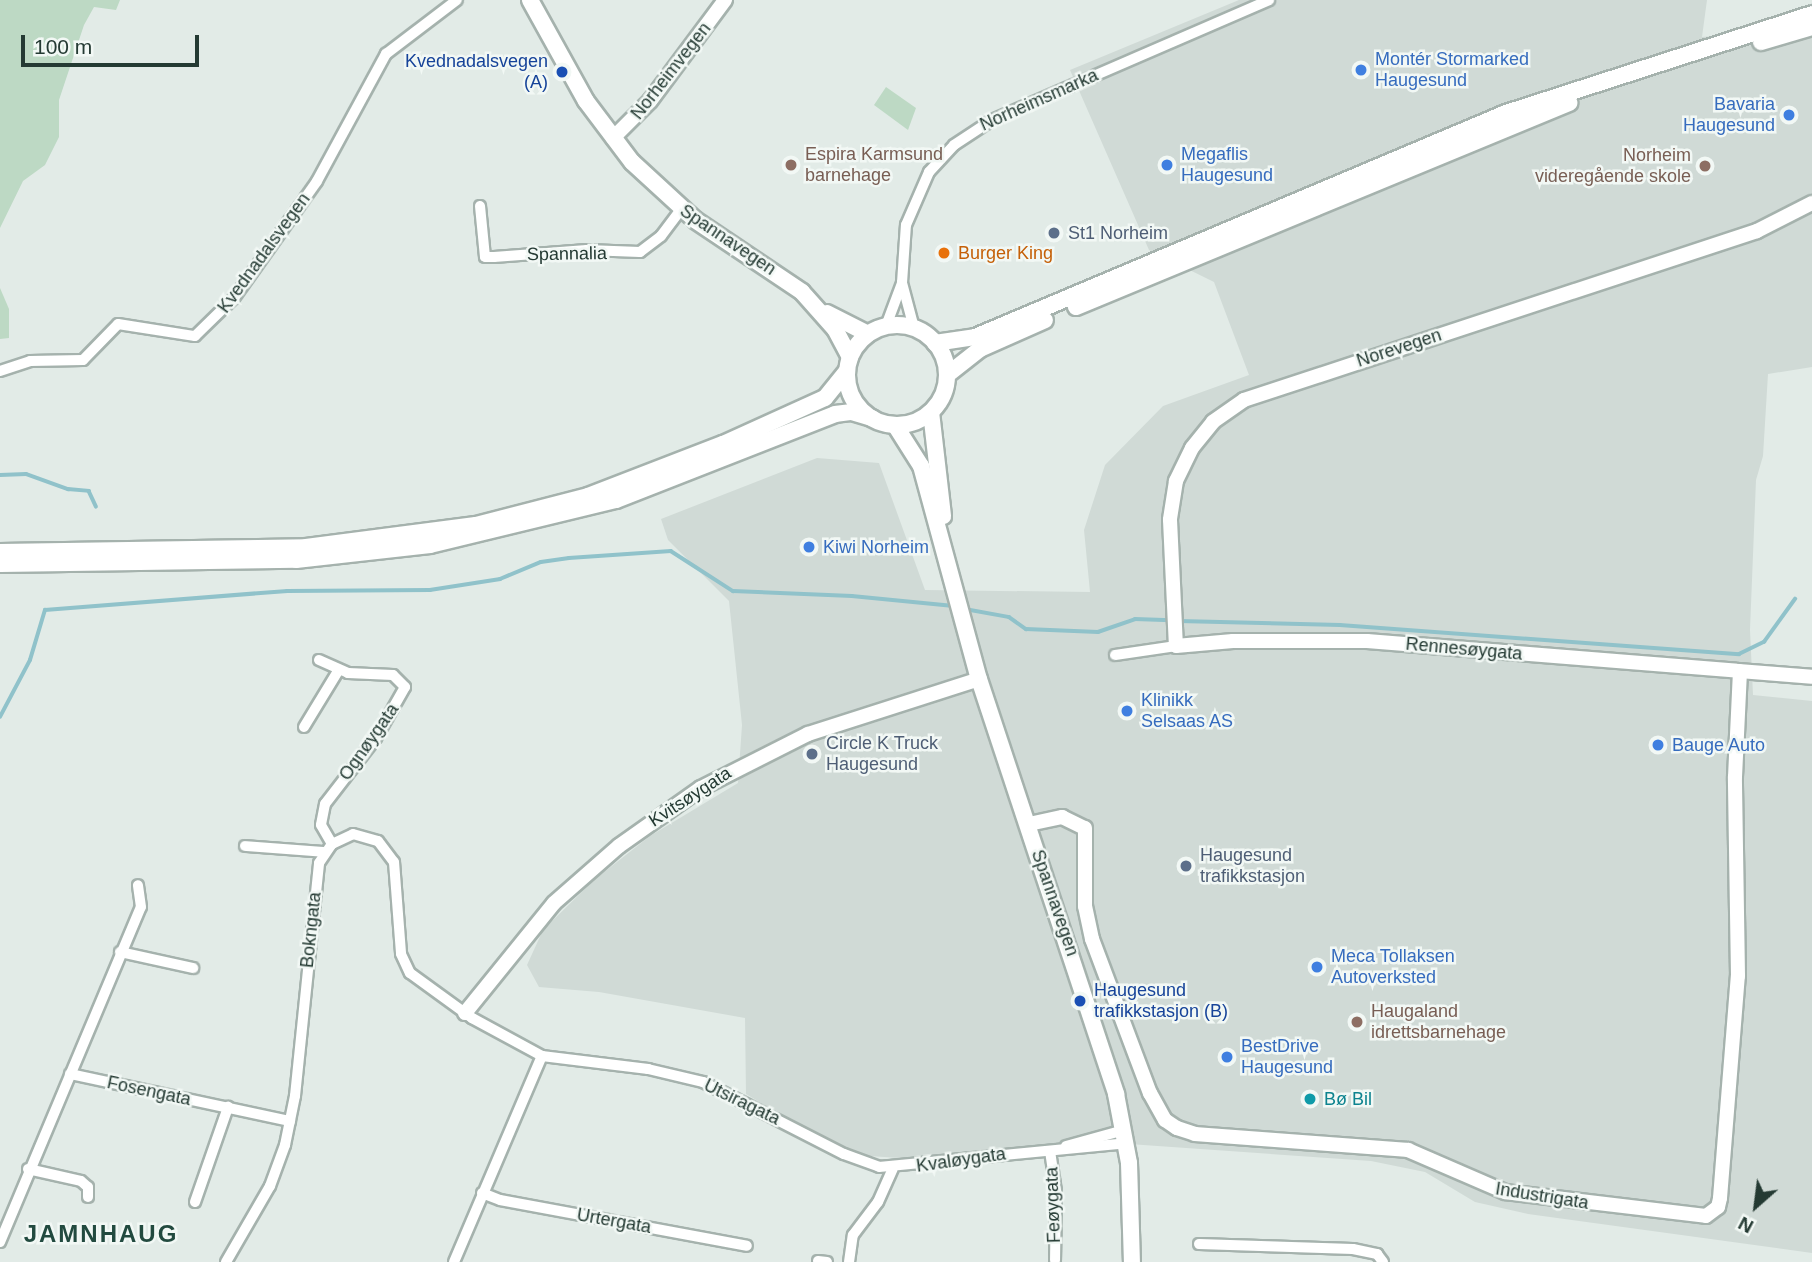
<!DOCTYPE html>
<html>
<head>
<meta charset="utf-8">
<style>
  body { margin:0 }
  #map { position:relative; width:1812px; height:1262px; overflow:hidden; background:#e2ebe7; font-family:Helvetica,sans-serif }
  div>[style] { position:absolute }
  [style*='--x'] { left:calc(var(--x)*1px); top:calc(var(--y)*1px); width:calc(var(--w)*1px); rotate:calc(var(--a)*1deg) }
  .built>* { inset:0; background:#d0dad6 }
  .green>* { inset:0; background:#bdd9c4 }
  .stream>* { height:3.5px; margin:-1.75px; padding:0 1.75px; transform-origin:1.75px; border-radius:1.75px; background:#90c2ca }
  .roads { filter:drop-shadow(2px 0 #a5b2ad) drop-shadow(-2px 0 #a5b2ad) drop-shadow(0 2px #a5b2ad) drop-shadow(0 -2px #a5b2ad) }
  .minor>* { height:10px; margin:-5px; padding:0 5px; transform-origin:5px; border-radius:5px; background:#fff }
  .tertiary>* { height:14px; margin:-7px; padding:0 7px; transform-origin:7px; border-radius:7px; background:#fff }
  .secondary>* { height:16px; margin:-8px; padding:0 8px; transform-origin:8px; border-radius:8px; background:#fff }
  .secondary>.ring { margin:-8px; padding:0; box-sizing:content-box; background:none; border:16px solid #fff; border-radius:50% }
  .dots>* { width:19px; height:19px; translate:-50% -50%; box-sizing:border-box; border:4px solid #f2f8f5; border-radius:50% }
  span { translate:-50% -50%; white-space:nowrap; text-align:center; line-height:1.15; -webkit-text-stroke:5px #f2f8f5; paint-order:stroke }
  .shop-label { font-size:18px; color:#366cbe }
  .left { translate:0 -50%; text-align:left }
  .right { translate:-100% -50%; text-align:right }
  .transit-label { font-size:18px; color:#164399 }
  .street-label { font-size:18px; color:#243a33 }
  .education-label { font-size:18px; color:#785e54 }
  .service-label { font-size:18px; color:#4e5e75 }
  .food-label { font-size:18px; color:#c56008 }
  .culture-label { font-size:18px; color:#0d838f }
  .district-label { font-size:24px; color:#224a3f; font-weight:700; letter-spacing:2px }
  .north { position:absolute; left:1721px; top:1171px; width:70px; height:70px; -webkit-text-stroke:5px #f2f8f5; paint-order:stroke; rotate:208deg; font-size:19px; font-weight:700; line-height:28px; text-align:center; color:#243a33 }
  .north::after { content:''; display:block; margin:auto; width:24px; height:32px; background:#243a33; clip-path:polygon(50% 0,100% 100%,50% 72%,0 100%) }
  .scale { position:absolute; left:21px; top:35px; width:178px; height:32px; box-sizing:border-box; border:4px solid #243a33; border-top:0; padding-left:9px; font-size:21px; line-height:24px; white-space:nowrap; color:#243a33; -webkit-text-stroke:5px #f2f8f5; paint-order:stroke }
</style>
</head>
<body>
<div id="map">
  <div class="built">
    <i style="clip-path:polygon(1239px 0,1707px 0,1702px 37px,1726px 35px,1812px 5px,1812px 367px,1768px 374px,1763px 456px,1756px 480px,1750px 630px,1753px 695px,1812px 701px,1812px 1253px,1528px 1214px,1475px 1202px,1425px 1172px,1371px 1161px,1129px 1144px,992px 1164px,869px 1156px,820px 1138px,746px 1094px,745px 1018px,599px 992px,539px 987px,527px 965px,543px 930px,594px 880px,650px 836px,738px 783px,742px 725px,729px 601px,668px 540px,661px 519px,817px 458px,879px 463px,925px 590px,1090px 592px,1084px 530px,1105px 465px,1163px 406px,1249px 375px,1214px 282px,1149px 250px,1070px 70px)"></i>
  </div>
  <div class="green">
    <i style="clip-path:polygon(0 0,120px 0,116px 10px,94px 7px,84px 25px,59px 100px,59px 137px,45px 165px,23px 181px,0 228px)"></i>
    <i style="clip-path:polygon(886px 87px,916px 108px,908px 130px,874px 105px)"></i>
    <i style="clip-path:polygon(0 288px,9px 309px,9px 338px,0 339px)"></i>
  </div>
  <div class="stream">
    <i style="--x:0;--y:475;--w:26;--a:-2"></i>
    <i style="--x:26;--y:474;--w:45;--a:19.7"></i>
    <i style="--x:68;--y:489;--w:21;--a:5"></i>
    <i style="--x:89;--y:491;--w:17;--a:65"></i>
    <i style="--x:965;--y:609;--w:45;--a:10.3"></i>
    <i style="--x:1009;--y:617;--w:21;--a:35"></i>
    <i style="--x:1026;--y:629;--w:72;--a:2.4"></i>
    <i style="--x:1098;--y:632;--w:39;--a:-19"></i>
    <i style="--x:1135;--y:619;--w:36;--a:2"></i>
    <i style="--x:1179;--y:621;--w:161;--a:1.4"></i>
    <i style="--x:1340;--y:625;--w:400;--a:4.2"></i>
    <i style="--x:1739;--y:654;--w:28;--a:-26"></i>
    <i style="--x:1764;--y:642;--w:53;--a:-54.2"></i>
    <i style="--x:0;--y:717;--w:64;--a:-62.2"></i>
    <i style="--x:30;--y:660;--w:52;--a:-73.3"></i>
    <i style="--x:45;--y:610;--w:243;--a:-4.5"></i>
    <i style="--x:287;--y:591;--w:143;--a:-0.4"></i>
    <i style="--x:430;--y:590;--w:71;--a:-8.9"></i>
    <i style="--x:500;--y:579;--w:44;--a:-22.5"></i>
    <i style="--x:541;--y:562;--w:28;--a:-8"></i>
    <i style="--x:569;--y:558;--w:102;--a:-3.9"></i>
    <i style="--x:671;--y:551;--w:74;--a:32.8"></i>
    <i style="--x:733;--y:591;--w:119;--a:2.4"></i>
    <i style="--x:852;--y:596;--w:102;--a:5.6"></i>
  </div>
  <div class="roads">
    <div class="minor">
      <i style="--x:480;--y:206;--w:51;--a:84.4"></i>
      <i style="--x:485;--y:257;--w:9;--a:0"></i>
      <i style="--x:494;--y:257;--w:93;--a:-4.3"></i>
      <i style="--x:587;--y:250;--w:53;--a:2.2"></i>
      <i style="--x:640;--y:252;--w:26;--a:-37"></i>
      <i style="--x:661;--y:236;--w:34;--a:-53"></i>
      <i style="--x:886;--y:326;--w:46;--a:-69.6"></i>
      <i style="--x:914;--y:328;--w:47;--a:-104.9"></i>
      <i style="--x:902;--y:283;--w:58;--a:-86.1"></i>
      <i style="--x:906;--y:225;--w:58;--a:-66.5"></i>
      <i style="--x:929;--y:172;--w:37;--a:-47"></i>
      <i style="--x:954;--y:145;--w:45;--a:-33.3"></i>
      <i style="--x:992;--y:120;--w:302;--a:-23.4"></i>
      <i style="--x:0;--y:371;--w:32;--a:-18"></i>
      <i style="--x:30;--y:361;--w:53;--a:-1.1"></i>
      <i style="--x:83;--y:360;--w:50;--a:-45.8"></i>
      <i style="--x:118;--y:324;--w:78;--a:8.9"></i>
      <i style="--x:195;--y:336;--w:54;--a:-44.3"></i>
      <i style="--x:234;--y:298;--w:143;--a:-54.6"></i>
      <i style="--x:317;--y:181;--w:145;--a:-61.5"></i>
      <i style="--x:386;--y:54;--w:89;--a:-37.3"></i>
      <i style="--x:1115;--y:655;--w:62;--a:-8.4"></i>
      <i style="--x:319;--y:660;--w:32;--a:24"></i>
      <i style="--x:348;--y:673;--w:45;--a:2.5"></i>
      <i style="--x:393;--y:675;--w:17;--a:45"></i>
      <i style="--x:405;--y:687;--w:59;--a:119.6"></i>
      <i style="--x:376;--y:738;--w:83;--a:127.7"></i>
      <i style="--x:325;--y:804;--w:21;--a:101"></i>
      <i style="--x:321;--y:825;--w:22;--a:60"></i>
      <i style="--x:304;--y:727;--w:66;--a:-58.7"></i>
      <i style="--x:245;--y:846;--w:80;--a:4.3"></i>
      <i style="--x:120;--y:952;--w:75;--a:12.4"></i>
      <i style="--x:70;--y:1074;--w:225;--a:12.1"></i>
      <i style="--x:1066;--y:1146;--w:60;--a:-15.4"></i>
      <i style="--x:1050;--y:1151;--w:40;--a:81.5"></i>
      <i style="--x:1056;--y:1191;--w:69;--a:90.8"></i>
      <i style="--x:28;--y:1169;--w:54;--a:12.8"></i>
      <i style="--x:81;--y:1181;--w:9;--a:41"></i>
      <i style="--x:88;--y:1187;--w:10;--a:90"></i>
      <i style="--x:482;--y:1193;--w:19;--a:21"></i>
      <i style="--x:500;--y:1200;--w:251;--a:10.5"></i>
      <i style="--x:195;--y:1202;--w:101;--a:-70.8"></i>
      <i style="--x:0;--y:1242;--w:363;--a:-67.2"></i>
      <i style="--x:141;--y:907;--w:22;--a:-98"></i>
      <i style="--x:1199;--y:1244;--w:154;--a:1.9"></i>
      <i style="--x:1353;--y:1249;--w:25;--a:12"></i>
      <i style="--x:1377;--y:1254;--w:10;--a:53"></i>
      <i style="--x:818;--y:1261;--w:9;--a:6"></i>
      <i style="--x:226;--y:1262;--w:88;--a:-59.9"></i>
      <i style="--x:270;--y:1186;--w:44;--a:-69.9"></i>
      <i style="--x:285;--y:1145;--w:50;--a:-78.5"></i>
      <i style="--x:295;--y:1096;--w:234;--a:-84.1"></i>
      <i style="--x:319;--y:863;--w:23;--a:-56"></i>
      <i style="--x:332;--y:844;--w:23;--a:-25"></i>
      <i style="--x:353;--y:834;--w:26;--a:16"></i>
      <i style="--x:378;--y:841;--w:26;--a:53"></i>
      <i style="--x:394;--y:862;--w:92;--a:85.6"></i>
      <i style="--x:401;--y:954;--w:21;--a:65"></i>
      <i style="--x:410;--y:973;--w:77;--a:36"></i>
      <i style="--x:472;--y:1018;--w:80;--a:28.5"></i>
      <i style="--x:542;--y:1056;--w:107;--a:7"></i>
      <i style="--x:648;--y:1069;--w:57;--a:13.3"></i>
      <i style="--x:703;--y:1082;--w:158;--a:27.1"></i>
      <i style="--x:844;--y:1154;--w:37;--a:20"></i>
      <i style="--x:879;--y:1167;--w:248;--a:-5.5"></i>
      <i style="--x:454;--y:1262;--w:224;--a:-66.9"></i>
      <i style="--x:849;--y:1262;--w:27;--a:-82"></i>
      <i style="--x:853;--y:1235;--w:41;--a:-52.9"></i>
      <i style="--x:878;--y:1202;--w:36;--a:-66"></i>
    </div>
    <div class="tertiary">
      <i style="--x:613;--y:138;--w:52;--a:-45"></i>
      <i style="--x:650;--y:101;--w:126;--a:-53.4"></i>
      <i style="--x:1812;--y:203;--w:62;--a:153"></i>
      <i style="--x:1757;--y:231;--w:540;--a:161.77"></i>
      <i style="--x:1244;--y:400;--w:38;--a:145"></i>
      <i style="--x:1213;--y:422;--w:33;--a:129"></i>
      <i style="--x:1192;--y:448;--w:37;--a:116"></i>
      <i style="--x:1176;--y:481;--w:39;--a:99"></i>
      <i style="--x:1170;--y:520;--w:126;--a:87.3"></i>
      <i style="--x:1176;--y:646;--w:57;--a:-5"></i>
      <i style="--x:1233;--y:641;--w:134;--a:0"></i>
      <i style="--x:1367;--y:641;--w:446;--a:4.6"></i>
      <i style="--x:1029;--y:824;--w:34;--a:-12"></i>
      <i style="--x:1062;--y:817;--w:25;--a:26"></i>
      <i style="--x:1085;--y:828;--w:78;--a:90"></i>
      <i style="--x:1085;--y:906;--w:34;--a:78"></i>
      <i style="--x:1092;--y:939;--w:165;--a:69.4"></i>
      <i style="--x:1150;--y:1093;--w:31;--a:61"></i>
      <i style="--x:1165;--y:1120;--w:14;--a:34"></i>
      <i style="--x:1177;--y:1128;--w:19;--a:18"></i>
      <i style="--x:1195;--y:1134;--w:214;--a:4.3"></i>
      <i style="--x:1408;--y:1150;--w:106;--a:23.4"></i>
      <i style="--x:1505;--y:1192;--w:202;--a:6.8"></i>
      <i style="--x:1706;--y:1216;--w:15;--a:-37"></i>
      <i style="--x:1718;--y:1207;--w:9;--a:-77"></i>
      <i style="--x:1720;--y:1198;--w:223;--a:-85.4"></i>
      <i style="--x:1738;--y:976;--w:199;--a:-90.9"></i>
      <i style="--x:1735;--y:777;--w:106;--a:-87.3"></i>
      <i style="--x:465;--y:1013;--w:141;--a:-51"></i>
      <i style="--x:554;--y:903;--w:86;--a:-41.2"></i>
      <i style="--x:619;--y:846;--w:100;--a:-35.3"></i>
      <i style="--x:701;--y:788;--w:120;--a:-26.8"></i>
      <i style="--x:808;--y:734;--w:180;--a:-17.8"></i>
    </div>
    <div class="secondary">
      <i style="--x:530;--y:0;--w:115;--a:61"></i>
      <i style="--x:586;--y:101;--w:76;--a:53"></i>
      <i style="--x:632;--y:162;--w:86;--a:42.6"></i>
      <i style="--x:695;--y:220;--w:129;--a:33.9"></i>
      <i style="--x:802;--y:292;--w:50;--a:48.3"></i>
      <i style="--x:835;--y:329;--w:32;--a:62"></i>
      <i style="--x:1761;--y:42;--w:53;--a:-16.4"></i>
      <i style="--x:1076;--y:307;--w:534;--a:-22.48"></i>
      <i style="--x:827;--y:313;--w:46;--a:27.1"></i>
      <i class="ring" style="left:847px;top:325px;width:84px;height:84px"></i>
      <i style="--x:935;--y:343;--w:40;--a:-8.5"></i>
      <i style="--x:975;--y:337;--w:576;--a:-22.87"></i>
      <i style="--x:1506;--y:113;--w:322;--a:-17.9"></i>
      <i style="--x:947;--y:375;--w:42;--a:-38.2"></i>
      <i style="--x:980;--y:349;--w:71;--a:-24"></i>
      <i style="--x:931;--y:412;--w:105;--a:83.4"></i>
      <i style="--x:895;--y:425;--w:49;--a:57.6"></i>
      <i style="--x:921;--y:466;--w:221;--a:74.8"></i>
      <i style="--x:979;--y:679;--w:437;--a:71.7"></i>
      <i style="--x:1116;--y:1094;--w:70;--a:79.3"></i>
      <i style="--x:1129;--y:1163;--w:99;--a:88.3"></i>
      <i style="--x:0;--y:552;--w:306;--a:-0.9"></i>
      <i style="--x:306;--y:547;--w:171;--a:-7.4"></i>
      <i style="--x:476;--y:525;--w:116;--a:-14.5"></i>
      <i style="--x:588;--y:496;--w:145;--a:-21.1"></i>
      <i style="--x:723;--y:444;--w:112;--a:-24.3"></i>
      <i style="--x:825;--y:398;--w:35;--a:-51"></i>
      <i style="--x:0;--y:564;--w:296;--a:-0.8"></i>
      <i style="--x:296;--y:560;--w:135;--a:-6.4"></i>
      <i style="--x:430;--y:545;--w:191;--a:-13.6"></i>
      <i style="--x:616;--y:500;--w:235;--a:-21.4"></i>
      <i style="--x:835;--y:414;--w:17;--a:-7"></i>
      <i style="--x:852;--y:412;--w:21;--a:17"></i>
    </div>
  </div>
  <div class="dots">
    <i style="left:1361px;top:70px;background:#3f7fe0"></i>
    <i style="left:562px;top:72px;background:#1a4fb4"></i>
    <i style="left:1789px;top:115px;background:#3f7fe0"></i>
    <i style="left:791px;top:165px;background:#8d6e63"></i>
    <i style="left:1167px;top:165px;background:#3f7fe0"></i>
    <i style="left:1705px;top:166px;background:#8d6e63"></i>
    <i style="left:1054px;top:233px;background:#5c6f8a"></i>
    <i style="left:944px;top:253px;background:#e8710a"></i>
    <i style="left:809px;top:547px;background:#3f7fe0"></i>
    <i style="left:1127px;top:711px;background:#3f7fe0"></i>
    <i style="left:1658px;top:745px;background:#3f7fe0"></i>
    <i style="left:812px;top:754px;background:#5c6f8a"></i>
    <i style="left:1186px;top:866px;background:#5c6f8a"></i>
    <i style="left:1317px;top:967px;background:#3f7fe0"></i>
    <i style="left:1080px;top:1001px;background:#1a4fb4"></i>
    <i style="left:1357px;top:1022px;background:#8d6e63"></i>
    <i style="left:1227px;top:1057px;background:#3f7fe0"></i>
    <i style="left:1310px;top:1099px;background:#0f9aa8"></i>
  </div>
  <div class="shop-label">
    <span class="left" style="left:1375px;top:70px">Montér Stormarked<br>Haugesund</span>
    <span class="right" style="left:1775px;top:115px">Bavaria<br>Haugesund</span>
    <span class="left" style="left:1181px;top:165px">Megaflis<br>Haugesund</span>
    <span class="left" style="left:823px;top:547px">Kiwi Norheim</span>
    <span class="left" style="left:1141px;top:711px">Klinikk<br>Selsaas AS</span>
    <span class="left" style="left:1672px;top:745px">Bauge Auto</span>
    <span class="left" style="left:1331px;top:967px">Meca Tollaksen<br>Autoverksted</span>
    <span class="left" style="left:1241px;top:1057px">BestDrive<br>Haugesund</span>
  </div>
  <div class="transit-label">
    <span class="right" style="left:548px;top:72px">Kvednadalsvegen<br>(A)</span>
    <span class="left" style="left:1094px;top:1001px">Haugesund<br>trafikkstasjon (B)</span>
  </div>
  <div class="street-label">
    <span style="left:671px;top:71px;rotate:-52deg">Norheimvegen</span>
    <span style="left:1039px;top:100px;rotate:-24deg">Norheimsmarka</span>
    <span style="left:728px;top:240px;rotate:34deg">Spannavegen</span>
    <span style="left:264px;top:253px;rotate:-54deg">Kvednadalsvegen</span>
    <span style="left:567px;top:254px;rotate:-1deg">Spannalia</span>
    <span style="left:1399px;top:348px;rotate:-18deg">Norevegen</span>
    <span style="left:1464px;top:649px;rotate:5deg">Rennesøygata</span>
    <span style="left:369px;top:742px;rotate:-55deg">Ognøygata</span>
    <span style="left:690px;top:797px;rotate:-33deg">Kvitsøygata</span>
    <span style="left:1055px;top:903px;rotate:71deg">Spannavegen</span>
    <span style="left:311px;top:930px;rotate:-84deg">Bokngata</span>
    <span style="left:149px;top:1091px;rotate:12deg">Fosengata</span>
    <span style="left:742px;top:1102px;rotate:26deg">Utsiragata</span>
    <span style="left:961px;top:1160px;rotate:-8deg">Kvaløygata</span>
    <span style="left:1542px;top:1196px;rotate:9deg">Industrigata</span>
    <span style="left:1053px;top:1205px;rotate:-92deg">Feøygata</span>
    <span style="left:614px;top:1221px;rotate:10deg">Urtergata</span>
  </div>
  <div class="education-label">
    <span class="left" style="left:805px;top:165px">Espira Karmsund<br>barnehage</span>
    <span class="right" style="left:1691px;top:166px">Norheim<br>videregående skole</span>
    <span class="left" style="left:1371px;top:1022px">Haugaland<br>idrettsbarnehage</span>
  </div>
  <div class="service-label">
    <span class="left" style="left:1068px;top:233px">St1 Norheim</span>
    <span class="left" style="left:826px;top:754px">Circle K Truck<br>Haugesund</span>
    <span class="left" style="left:1200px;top:866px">Haugesund<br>trafikkstasjon</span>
  </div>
  <div class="food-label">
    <span class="left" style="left:958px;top:253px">Burger King</span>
  </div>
  <div class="culture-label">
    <span class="left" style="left:1324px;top:1099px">Bø Bil</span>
  </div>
  <div class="district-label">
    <span style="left:101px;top:1234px">JAMNHAUG</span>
  </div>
  <div class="north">N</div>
  <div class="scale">100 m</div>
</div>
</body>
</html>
